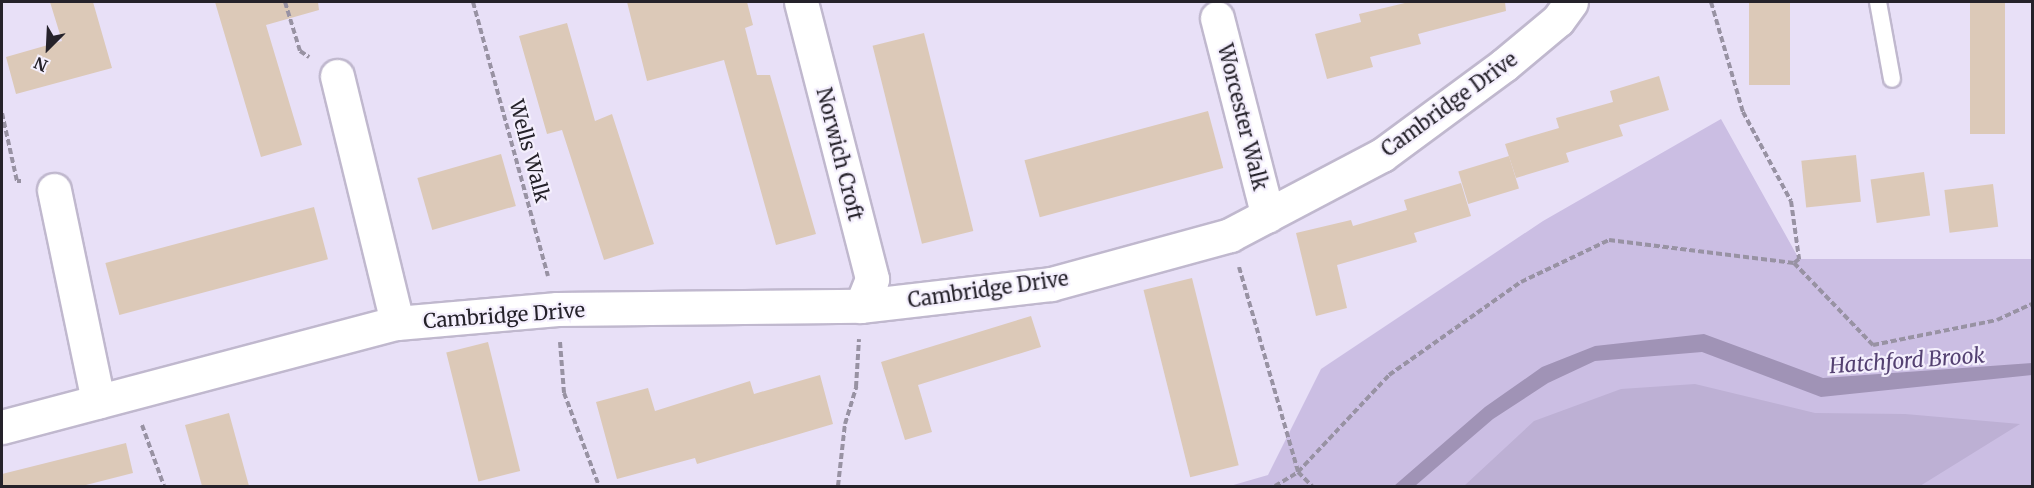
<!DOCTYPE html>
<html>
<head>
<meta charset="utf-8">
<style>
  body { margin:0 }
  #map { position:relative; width:2034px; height:488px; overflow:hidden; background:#e8e0f7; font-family:Merriweather,serif }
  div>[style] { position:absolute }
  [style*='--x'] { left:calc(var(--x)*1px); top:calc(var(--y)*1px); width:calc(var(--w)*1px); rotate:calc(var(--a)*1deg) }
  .green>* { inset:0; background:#cbbee3 }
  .forest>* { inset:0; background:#bdb0d4 }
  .water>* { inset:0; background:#a093b6 }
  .building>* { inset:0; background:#dcc9b8; transform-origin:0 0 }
  .path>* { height:4px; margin-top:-2px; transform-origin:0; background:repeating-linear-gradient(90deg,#9892a3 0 6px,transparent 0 9px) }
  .roads { filter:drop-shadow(2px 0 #c0b8ce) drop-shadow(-2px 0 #c0b8ce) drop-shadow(0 2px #c0b8ce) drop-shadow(0 -2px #c0b8ce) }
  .lane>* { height:16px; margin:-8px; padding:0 8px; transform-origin:8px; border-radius:8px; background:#fff }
  .street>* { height:33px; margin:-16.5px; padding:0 16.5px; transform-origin:16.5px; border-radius:16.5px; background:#fff }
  span { translate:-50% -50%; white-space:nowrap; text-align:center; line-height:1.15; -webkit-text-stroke:4.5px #f4effd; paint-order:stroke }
  .street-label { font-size:20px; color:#25222a }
  .water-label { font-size:21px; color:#544172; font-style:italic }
  .frame { position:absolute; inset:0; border:3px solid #25222a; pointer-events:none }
  .north { position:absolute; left:18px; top:18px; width:60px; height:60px; -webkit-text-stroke:4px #f4effd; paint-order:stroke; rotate:204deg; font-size:16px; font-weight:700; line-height:24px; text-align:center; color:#25222a }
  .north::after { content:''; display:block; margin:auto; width:21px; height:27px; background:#25222a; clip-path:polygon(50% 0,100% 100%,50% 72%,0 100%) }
</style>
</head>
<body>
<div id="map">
  <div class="green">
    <i style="clip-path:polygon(1721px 119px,1799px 259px,2032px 259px,2032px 486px,1230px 486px,1268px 475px,1321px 369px,1543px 221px)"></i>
  </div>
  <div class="forest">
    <i style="clip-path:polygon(1695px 384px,1815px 413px,1905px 414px,2020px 424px,1920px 486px,1464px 486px,1534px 421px,1621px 389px)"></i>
  </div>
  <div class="water">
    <i style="clip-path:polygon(1704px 334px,1823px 378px,2032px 363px,2032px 375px,1821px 397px,1702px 352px,1595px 361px,1548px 383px,1493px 419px,1415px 486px,1394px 486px,1485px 407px,1542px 367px,1595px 346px)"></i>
  </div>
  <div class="building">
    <i style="clip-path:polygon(50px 2px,93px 2px,112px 68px,16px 94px,6px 57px,62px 41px)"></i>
    <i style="clip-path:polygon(215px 2px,318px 2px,319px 10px,266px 25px,302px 145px,261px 157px)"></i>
    <i style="clip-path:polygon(627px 2px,747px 2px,753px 25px,745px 28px,757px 75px,770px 75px,816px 234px,776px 245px,724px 60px,647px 81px)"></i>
    <i style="clip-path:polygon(1409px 2px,1505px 2px,1506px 11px,1418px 34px,1421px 44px,1370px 57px,1373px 67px,1327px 79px,1315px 34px,1361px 22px,1359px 14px)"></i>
    <i style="left:1749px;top:2px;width:41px;height:83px"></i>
    <i style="left:1970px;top:2px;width:35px;height:132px"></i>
    <i style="clip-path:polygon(567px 23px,595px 121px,612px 114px,654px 244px,604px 260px,562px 130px,547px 134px,519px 36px)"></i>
    <i style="left:924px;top:33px;width:204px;height:53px;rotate:76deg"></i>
    <i style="clip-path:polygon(1659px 76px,1669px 110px,1619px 125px,1623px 136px,1566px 153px,1569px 162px,1516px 178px,1505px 144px,1559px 128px,1556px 118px,1613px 102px,1610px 91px)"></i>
    <i style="left:1208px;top:111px;width:59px;height:190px;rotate:75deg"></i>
    <i style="left:501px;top:154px;width:54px;height:87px;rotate:74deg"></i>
    <i style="left:1856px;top:155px;width:47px;height:55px;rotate:84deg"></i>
    <i style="left:1509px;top:156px;width:34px;height:53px;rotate:73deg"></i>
    <i style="left:1924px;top:172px;width:44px;height:54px;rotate:82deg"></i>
    <i style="clip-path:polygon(1461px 183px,1471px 216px,1414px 233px,1417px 242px,1337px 265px,1347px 308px,1316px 316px,1296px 233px,1351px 220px,1353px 226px,1407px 210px,1404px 200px)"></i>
    <i style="left:1993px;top:184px;width:43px;height:49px;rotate:83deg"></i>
    <i style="left:314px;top:207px;width:54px;height:216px;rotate:75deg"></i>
    <i style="left:1192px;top:278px;width:193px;height:50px;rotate:76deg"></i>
    <i style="clip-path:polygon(1031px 316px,1041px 347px,918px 385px,932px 432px,905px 440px,881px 362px)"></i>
    <i style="left:488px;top:342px;width:133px;height:43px;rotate:76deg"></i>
    <i style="clip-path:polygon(820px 375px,833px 424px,697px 464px,695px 458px,617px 479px,596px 402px,648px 388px,655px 411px,750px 381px,754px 394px)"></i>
    <i style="clip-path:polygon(229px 413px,249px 486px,202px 486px,185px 425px)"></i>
    <i style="clip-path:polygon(126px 443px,133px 473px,82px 486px,2px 486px,2px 474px)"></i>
  </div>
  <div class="path">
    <i style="--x:285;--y:2;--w:51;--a:73"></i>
    <i style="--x:300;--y:51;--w:11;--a:34"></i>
    <i style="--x:473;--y:2;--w:284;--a:74.7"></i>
    <i style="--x:1711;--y:2;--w:115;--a:73.8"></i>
    <i style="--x:1743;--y:112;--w:101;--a:61.7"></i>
    <i style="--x:1791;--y:201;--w:59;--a:82.1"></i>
    <i style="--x:1799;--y:259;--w:6;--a:141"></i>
    <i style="--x:1794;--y:263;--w:114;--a:46.1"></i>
    <i style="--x:1873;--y:345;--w:126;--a:-11.4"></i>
    <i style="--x:1997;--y:320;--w:38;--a:-25"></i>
    <i style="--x:2;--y:113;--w:70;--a:77.6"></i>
    <i style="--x:17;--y:181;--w:4;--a:0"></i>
    <i style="--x:1239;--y:267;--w:213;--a:73.9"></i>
    <i style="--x:1298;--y:472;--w:20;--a:45"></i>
    <i style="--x:560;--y:342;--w:51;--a:85.5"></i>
    <i style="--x:564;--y:393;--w:99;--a:69.4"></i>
    <i style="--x:142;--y:425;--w:65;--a:70.2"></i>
    <i style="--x:838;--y:486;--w:62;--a:-83.6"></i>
    <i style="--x:845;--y:424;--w:39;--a:-73"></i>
    <i style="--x:856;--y:387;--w:48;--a:-86.4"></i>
    <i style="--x:1275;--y:486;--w:27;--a:-31"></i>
    <i style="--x:1298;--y:472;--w:133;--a:-46.8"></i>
    <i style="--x:1389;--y:375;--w:161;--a:-35.2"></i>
    <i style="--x:1521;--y:282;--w:98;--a:-25.5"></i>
    <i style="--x:1609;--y:240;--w:186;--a:7.1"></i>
  </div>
  <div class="roads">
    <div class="lane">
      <i style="--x:1878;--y:2;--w:78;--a:79.7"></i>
    </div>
    <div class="street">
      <i style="--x:801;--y:2;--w:286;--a:75.6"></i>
      <i style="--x:872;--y:279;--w:29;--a:112"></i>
      <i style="--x:1217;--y:18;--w:204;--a:75.6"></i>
      <i style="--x:337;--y:76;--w:254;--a:76.3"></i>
      <i style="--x:54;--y:190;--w:216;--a:78.2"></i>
      <i style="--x:2;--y:427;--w:408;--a:-14.8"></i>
      <i style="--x:397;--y:323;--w:161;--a:-5"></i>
      <i style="--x:557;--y:309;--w:304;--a:-0.6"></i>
      <i style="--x:861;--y:306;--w:191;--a:-6.6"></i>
      <i style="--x:1051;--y:284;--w:186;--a:-15.3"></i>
      <i style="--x:1230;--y:235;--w:172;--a:-27.8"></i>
      <i style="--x:1382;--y:155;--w:152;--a:-36.4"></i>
      <i style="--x:1504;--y:65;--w:70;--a:-39.8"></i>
      <i style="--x:1558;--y:20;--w:22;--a:-54"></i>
    </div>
  </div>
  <div class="street-label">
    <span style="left:1449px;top:104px;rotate:-36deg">Cambridge Drive</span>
    <span style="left:1243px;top:117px;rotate:76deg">Worcester Walk</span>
    <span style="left:530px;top:151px;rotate:75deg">Wells Walk</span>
    <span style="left:840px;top:154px;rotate:76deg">Norwich Croft</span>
    <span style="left:988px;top:289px;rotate:-8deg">Cambridge Drive</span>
    <span style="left:504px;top:315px;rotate:-4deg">Cambridge Drive</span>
  </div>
  <div class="water-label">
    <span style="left:1907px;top:361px;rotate:-4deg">Hatchford Brook</span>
  </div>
  <div class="frame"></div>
  <div class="north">N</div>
</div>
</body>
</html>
